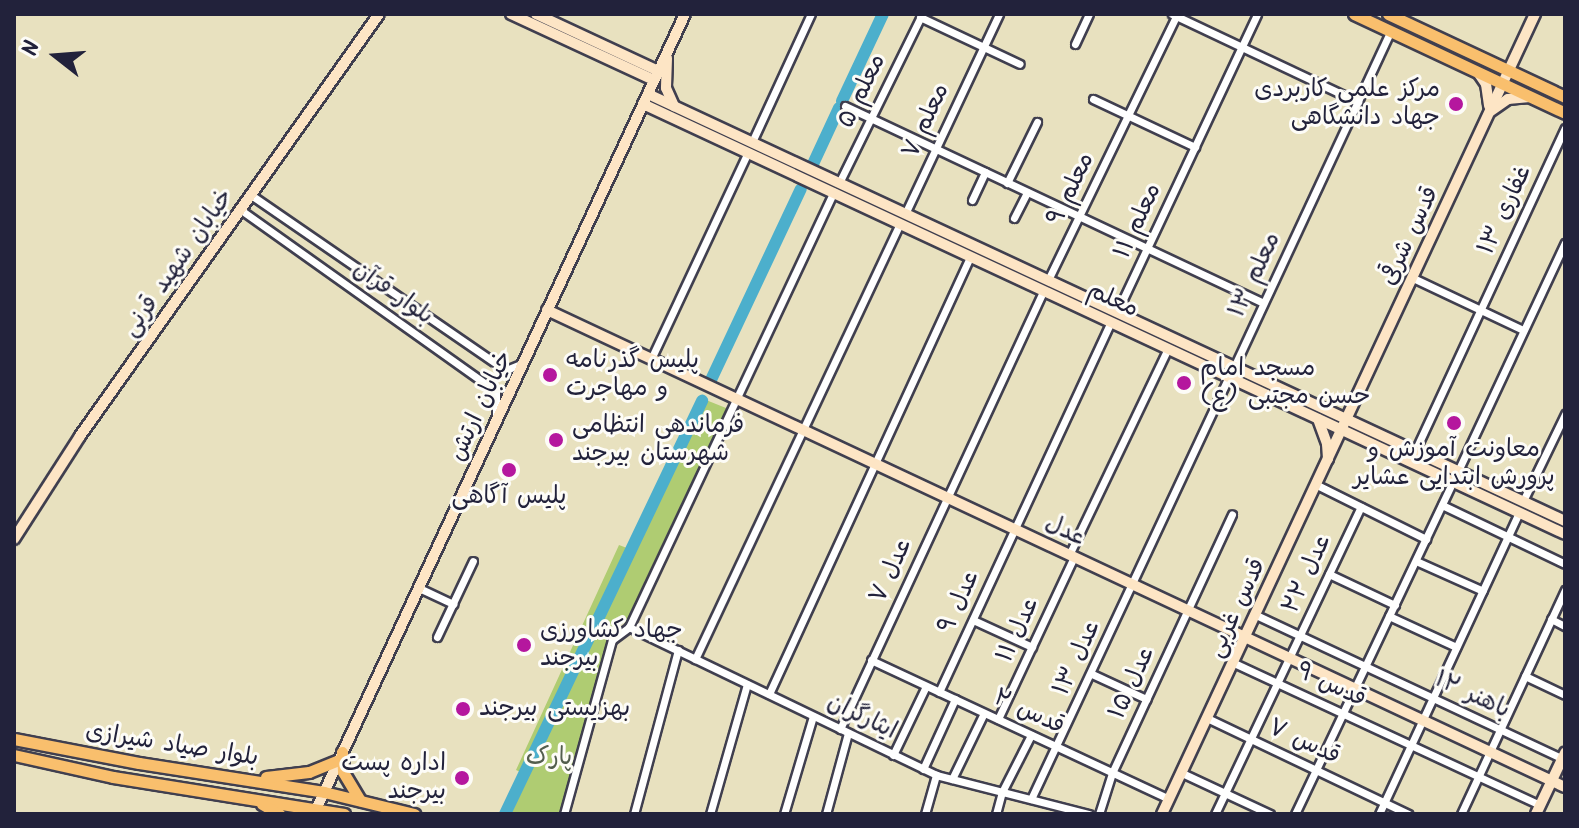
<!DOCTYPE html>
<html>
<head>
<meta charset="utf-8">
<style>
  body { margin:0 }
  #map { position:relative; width:1579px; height:828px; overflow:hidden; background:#e8e1bf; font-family:Kalam,"Playpen Sans Arabic",sans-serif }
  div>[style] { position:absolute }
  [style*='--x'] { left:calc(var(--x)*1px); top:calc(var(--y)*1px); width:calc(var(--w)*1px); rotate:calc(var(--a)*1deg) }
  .green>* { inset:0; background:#afcc72 }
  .river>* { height:12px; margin:-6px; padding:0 6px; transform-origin:6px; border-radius:6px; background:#4cafcc }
  .roads { filter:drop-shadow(2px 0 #403f4f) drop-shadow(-2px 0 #403f4f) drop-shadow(0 2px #403f4f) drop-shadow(0 -2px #403f4f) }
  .street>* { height:7px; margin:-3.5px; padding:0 3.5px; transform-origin:3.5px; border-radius:3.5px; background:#fff }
  .secondary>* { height:10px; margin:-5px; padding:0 5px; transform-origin:5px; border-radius:5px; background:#fde5c5 }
  .primary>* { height:11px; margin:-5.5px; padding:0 5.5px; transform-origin:5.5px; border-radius:5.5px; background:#f9bf6d }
  .dots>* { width:22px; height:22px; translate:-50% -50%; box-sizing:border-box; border:4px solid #fdfcf7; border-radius:50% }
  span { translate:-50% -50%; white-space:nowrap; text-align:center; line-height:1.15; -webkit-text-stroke:6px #fdfcf7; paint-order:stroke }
  .poi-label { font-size:24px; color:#22223b }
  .right { translate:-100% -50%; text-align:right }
  .left { translate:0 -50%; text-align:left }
  .street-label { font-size:24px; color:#22223b }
  .park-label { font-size:24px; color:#535e4e }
  .frame { position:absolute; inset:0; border:16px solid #22223b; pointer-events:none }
  .north { position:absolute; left:16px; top:16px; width:80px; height:80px; -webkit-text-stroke:6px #fdfcf7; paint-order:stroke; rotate:287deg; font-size:22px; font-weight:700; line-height:32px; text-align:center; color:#22223b }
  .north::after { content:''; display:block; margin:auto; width:28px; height:36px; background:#22223b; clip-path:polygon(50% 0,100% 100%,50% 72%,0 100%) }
</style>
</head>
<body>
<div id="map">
  <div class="green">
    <i style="clip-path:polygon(701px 398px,726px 408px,727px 414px,630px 619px,612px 630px,559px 814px,511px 814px,529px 776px,516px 770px,619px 545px,627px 548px)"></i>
  </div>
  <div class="river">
    <i style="--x:842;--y:101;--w:96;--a:-64.8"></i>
    <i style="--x:813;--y:164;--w:62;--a:-65.1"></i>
    <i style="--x:710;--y:382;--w:213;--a:-64.8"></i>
    <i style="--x:505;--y:814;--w:458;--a:-64.5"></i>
  </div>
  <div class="roads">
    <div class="street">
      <i style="--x:1172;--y:14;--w:206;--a:25.3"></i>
      <i style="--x:920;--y:17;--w:110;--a:25.2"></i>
      <i style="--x:1075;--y:44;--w:33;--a:-65"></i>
      <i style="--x:1093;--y:99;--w:113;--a:25.2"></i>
      <i style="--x:845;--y:106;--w:462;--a:25.2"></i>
      <i style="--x:752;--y:142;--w:141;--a:-65.3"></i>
      <i style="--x:839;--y:183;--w:188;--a:-63.8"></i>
      <i style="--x:1007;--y:183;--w:68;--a:-63.8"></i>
      <i style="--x:251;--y:195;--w:309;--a:34.5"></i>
      <i style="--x:506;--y:370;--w:18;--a:-22"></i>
      <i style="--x:972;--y:200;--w:31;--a:-65"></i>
      <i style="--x:241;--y:210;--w:313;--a:35.4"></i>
      <i style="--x:496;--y:391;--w:25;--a:90"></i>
      <i style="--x:905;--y:214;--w:221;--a:-64.8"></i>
      <i style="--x:1014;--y:218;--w:29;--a:-63"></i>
      <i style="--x:1413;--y:278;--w:122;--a:25.3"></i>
      <i style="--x:1048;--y:280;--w:296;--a:-64.1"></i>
      <i style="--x:1117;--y:312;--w:329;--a:-64.8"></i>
      <i style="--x:651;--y:359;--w:229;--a:-64.9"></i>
      <i style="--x:1234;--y:367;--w:371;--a:-65"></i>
      <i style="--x:1415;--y:451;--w:356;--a:-65.1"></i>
      <i style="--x:1458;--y:471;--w:252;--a:-64.9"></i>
      <i style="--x:1317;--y:485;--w:122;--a:26.4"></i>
      <i style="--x:1523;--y:501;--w:97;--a:-64.2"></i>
      <i style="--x:1442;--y:505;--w:136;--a:25.6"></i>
      <i style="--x:1069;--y:555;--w:229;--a:-64.4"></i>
      <i style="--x:1416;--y:561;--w:73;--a:24.1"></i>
      <i style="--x:1329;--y:574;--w:73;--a:25.2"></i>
      <i style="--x:419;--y:588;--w:38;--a:25"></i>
      <i style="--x:1256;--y:615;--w:339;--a:25.1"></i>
      <i style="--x:1389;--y:616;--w:74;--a:24.8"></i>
      <i style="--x:1551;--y:619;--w:16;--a:27"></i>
      <i style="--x:973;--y:620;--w:65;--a:24.6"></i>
      <i style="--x:629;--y:627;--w:341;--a:25.7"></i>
      <i style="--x:936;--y:775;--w:158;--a:14.3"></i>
      <i style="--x:437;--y:637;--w:84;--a:-64.7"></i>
      <i style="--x:695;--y:659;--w:482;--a:-64.8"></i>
      <i style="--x:871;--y:660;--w:329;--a:25"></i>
      <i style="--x:1234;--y:663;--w:337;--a:24.9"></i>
      <i style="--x:1092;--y:674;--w:60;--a:24.8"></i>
      <i style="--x:1525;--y:676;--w:44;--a:25.4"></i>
      <i style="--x:939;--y:692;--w:408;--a:-65.1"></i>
      <i style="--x:769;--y:694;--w:482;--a:-65.3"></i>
      <i style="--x:1207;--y:718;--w:223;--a:25.5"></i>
      <i style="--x:998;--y:719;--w:179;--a:-64.9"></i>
      <i style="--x:840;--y:729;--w:484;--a:-65.1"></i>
      <i style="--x:893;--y:755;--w:76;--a:-64.4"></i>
      <i style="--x:923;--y:769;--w:77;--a:-65.4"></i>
      <i style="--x:1182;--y:773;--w:97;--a:25"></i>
      <i style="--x:952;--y:779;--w:73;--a:-64.1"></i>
      <i style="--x:1031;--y:799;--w:466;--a:-64.9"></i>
      <i style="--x:564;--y:814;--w:180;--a:-74.6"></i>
      <i style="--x:612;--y:640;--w:21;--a:-37"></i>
      <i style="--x:629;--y:627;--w:481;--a:-64.8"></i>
      <i style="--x:634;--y:814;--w:170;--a:-75"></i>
      <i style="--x:710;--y:814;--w:135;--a:-74.1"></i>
      <i style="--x:784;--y:814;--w:102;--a:-73.5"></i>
      <i style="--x:826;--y:814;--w:84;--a:-74.8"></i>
      <i style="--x:925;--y:814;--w:41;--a:-74.2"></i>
      <i style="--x:996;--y:814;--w:23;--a:-75"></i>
      <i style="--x:1002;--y:792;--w:64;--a:-63"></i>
      <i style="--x:1099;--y:814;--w:43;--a:-72.4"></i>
      <i style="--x:1112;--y:773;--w:285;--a:-65.1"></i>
      <i style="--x:1215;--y:814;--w:340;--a:-64.6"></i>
      <i style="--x:1295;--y:814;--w:368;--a:-64.6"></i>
      <i style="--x:1379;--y:814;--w:333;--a:-65.1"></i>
      <i style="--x:1461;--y:814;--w:247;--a:-65.1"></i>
    </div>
    <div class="secondary">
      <i style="--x:511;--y:14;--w:157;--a:24.8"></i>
      <i style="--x:536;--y:14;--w:135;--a:25"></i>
      <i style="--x:667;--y:58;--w:30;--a:92"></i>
      <i style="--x:666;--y:88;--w:20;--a:66"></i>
      <i style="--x:1479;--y:74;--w:12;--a:55"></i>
      <i style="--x:1486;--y:84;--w:22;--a:82"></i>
      <i style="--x:648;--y:94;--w:1012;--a:24.97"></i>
      <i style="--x:643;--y:104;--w:1017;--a:25"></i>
      <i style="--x:1491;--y:111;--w:21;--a:-35"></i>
      <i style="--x:1508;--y:99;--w:22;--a:-5"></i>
      <i style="--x:547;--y:310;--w:1124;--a:25.11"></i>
      <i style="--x:1318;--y:419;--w:27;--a:70"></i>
      <i style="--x:1327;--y:444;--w:15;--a:86"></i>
      <i style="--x:14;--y:539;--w:122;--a:-57.3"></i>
      <i style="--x:80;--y:436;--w:517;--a:-54.68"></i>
      <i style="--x:314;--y:814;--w:882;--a:-65.12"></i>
      <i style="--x:1162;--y:814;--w:883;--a:-65"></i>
      <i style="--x:1536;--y:814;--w:68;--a:-64.6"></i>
    </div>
    <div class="primary">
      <i style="--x:1354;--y:14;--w:233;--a:25.1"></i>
      <i style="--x:1388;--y:14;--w:195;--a:25.1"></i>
      <i style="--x:14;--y:739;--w:127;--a:10.9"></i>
      <i style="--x:139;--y:763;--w:187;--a:8.9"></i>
      <i style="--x:324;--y:792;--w:93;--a:13.7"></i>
      <i style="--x:342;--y:752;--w:20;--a:87"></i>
      <i style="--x:343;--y:772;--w:33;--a:59"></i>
      <i style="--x:14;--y:755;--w:101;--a:12.5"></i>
      <i style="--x:113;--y:777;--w:234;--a:9.1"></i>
      <i style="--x:266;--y:777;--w:43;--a:-6.6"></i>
      <i style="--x:309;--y:772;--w:32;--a:-22"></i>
      <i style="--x:262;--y:804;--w:20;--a:30"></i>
    </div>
  </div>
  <div class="dots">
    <i style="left:1456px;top:104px;background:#b5179e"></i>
    <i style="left:550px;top:375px;background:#b5179e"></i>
    <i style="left:1184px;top:383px;background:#b5179e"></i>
    <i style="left:1454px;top:423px;background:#b5179e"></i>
    <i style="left:556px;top:440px;background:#b5179e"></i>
    <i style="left:509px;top:470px;background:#b5179e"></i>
    <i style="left:524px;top:645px;background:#b5179e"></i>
    <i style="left:463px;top:709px;background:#b5179e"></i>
    <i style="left:462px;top:778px;background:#b5179e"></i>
  </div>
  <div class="poi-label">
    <span class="right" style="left:1440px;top:104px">مرکز علمی کاربردی<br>جهاد دانشگاهی</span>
    <span class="left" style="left:566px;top:375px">پلیس گذرنامه<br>و مهاجرت</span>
    <span class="left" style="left:1200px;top:383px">مسجد امام<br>حسن مجتبی (ع)</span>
    <span class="left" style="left:572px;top:440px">فرماندهی انتظامی<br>شهرستان بیرجند</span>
    <span style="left:1454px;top:464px">معاونت آموزش و<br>پرورش ابتدایی عشایر</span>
    <span style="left:509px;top:497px">پلیس آگاهی</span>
    <span class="left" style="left:540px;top:645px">جهاد کشاورزی<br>بیرجند</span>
    <span class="left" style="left:479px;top:709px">بهزیستی بیرجند</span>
    <span class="right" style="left:446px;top:778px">اداره پست<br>بیرجند</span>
  </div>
  <div class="street-label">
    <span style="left:862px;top:91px;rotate:-64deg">معلم ۵</span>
    <span style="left:926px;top:121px;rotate:-65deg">معلم ۷</span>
    <span style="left:1071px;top:189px;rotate:-64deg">معلم ۹</span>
    <span style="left:1505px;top:210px;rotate:-65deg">غفاری ۱۳</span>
    <span style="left:1138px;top:221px;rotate:-65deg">معلم ۱۱</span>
    <span style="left:1410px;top:236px;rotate:-65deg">قدس شرقی</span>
    <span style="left:178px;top:263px;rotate:-55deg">خیابان شهید قرنی</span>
    <span style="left:1255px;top:275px;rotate:-65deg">معلم ۱۳</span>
    <span style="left:393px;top:293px;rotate:35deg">بلوار قرآن</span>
    <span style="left:1113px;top:300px;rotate:25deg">معلم</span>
    <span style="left:481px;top:406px;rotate:-65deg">خیابان ارتش</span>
    <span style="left:1065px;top:531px;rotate:25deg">عدل</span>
    <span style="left:891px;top:571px;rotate:-65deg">عدل ۷</span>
    <span style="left:1307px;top:574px;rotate:-65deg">عدل ۲۲</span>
    <span style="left:959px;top:602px;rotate:-65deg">عدل ۹</span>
    <span style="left:1237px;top:608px;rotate:-65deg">قدس غربی</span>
    <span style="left:1018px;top:630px;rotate:-65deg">عدل ۱۱</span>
    <span style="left:1077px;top:658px;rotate:-65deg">عدل ۱۳</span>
    <span style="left:1132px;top:683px;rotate:-65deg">عدل ۱۵</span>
    <span style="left:1331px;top:685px;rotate:25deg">قدس ۹</span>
    <span style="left:1472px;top:695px;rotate:25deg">باهنر ۱۲</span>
    <span style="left:1029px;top:712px;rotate:25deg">قدس ۲</span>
    <span style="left:862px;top:717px;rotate:26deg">ایثارگران</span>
    <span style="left:1304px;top:742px;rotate:25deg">قدس ۷</span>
    <span style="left:172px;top:745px;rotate:9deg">بلوار صیاد شیرازی</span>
  </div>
  <div class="park-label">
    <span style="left:549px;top:758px">پارک</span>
  </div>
  <div class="frame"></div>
  <div class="north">N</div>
</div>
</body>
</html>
